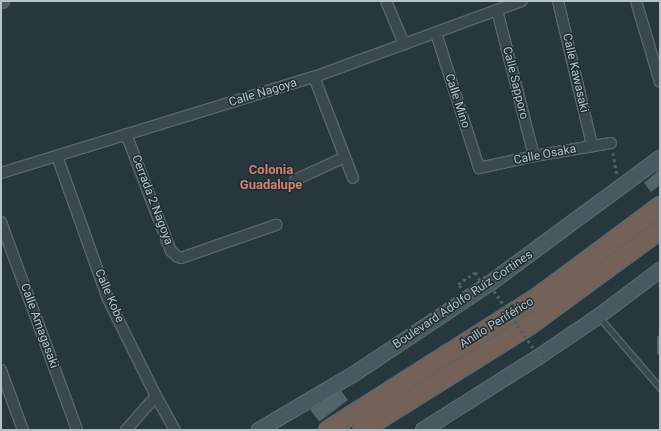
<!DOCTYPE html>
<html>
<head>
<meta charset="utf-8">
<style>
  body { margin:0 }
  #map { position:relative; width:661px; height:431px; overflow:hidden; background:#26383e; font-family:Roboto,sans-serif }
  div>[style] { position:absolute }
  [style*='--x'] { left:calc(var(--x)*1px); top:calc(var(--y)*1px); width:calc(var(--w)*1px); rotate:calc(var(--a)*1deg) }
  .building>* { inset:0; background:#52656b; transform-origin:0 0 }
  .path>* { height:2.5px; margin-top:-1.25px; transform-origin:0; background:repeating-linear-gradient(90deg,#4d625f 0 3px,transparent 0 6px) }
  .roads { filter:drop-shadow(1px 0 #58666c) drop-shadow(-1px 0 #58666c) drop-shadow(0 1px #58666c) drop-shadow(0 -1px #58666c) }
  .lane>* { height:5px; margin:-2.5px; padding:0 2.5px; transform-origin:2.5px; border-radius:2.5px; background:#3a494e }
  .street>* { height:10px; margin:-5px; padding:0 5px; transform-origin:5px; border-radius:5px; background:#3a494e }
  .secondary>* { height:14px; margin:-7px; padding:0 7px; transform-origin:7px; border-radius:7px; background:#495961 }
  .highway>* { height:18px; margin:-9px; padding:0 9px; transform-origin:9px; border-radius:9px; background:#746158 }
  .path-bridge>* { height:2.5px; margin-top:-1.25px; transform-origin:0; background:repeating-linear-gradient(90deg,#4d625f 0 3px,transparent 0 6px) }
  span { translate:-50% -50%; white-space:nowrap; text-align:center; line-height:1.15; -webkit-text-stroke:3px #1f2e34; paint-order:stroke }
  .street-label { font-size:12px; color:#b7c3c9 }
  .neighbourhood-label { font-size:13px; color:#d28072; font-weight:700 }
  .frame { position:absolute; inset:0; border:2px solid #b7c3c9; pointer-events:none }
</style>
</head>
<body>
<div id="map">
  <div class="building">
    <i style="clip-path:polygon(660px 169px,660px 185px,651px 192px,644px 183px)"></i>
    <i style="clip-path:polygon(660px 334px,660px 357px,657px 353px,657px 337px)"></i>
    <i style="left:339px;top:388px;width:15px;height:36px;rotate:53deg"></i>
  </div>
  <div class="path">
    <i style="--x:613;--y:153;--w:21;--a:79"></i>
    <i style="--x:461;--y:288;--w:5;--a:-127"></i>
    <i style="--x:458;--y:284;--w:22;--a:-34"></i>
    <i style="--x:476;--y:272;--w:5;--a:68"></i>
  </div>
  <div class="roads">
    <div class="lane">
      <i style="--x:599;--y:317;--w:94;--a:49.3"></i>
    </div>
    <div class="street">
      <i style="--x:386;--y:1;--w:47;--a:67.3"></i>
      <i style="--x:558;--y:1;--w:148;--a:76.7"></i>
      <i style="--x:636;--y:1;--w:84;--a:73.5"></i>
      <i style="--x:497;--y:10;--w:151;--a:75.8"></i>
      <i style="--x:436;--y:33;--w:142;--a:72.3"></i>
      <i style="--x:479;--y:168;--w:56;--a:-12.3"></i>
      <i style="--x:534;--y:156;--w:78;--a:-9.6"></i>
      <i style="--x:314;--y:77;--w:108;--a:68.9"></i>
      <i style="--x:126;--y:134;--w:125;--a:69"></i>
      <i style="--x:171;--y:251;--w:9;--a:41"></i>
      <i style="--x:178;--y:257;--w:3;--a:18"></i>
      <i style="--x:181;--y:258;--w:101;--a:-19.2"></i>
      <i style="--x:57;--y:156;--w:152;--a:70.4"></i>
      <i style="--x:108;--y:299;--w:108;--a:63.7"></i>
      <i style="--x:156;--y:396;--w:39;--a:61"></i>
      <i style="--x:1;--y:173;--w:327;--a:-17.1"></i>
      <i style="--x:314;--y:77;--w:221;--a:-20.1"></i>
      <i style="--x:295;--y:180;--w:55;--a:-24.7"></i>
      <i style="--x:1;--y:222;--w:221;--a:69.9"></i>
      <i style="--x:1;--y:370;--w:64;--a:69.9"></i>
      <i style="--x:126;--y:430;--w:45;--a:-48.6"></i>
    </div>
    <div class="secondary">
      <i style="--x:1;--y:1;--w:1;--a:0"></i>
      <i style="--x:259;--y:430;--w:114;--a:-30.6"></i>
      <i style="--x:357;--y:372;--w:159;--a:-33.7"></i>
      <i style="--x:489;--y:284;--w:212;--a:-36.4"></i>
      <i style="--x:423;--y:430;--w:135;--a:-32.3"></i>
      <i style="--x:537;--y:358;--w:75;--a:-34.1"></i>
      <i style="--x:599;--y:316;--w:76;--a:-37"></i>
    </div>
    <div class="highway">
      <i style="--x:328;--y:430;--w:250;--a:-32.4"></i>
      <i style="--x:539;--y:296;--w:151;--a:-36.6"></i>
      <i style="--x:362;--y:430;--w:198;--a:-32"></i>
      <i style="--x:530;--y:325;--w:161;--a:-36.2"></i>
    </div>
  </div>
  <div class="path-bridge">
    <i style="--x:478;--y:280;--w:7;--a:-34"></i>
    <i style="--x:484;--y:276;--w:108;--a:55.6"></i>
  </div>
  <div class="street-label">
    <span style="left:575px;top:73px;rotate:77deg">Calle Kawasaki</span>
    <span style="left:515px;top:83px;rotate:76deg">Calle Sapporo</span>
    <span style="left:263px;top:93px;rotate:-17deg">Calle Nagoya</span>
    <span style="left:457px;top:101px;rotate:72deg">Calle Mino</span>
    <span style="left:545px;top:155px;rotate:-11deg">Calle Osaka</span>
    <span style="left:152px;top:200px;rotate:69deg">Cerrada 2 Nagoya</span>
    <span style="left:109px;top:296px;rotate:67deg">Calle Kobe</span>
    <span style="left:463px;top:300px;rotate:-34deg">Boulevard Adolfo Ruiz Cortines</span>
    <span style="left:497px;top:323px;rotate:-32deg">Anillo Periférico</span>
    <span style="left:39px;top:326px;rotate:70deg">Calle Amagasaki</span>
  </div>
  <div class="neighbourhood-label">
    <span style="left:271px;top:178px">Colonia<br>Guadalupe</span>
  </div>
  <div class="frame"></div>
</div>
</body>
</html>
